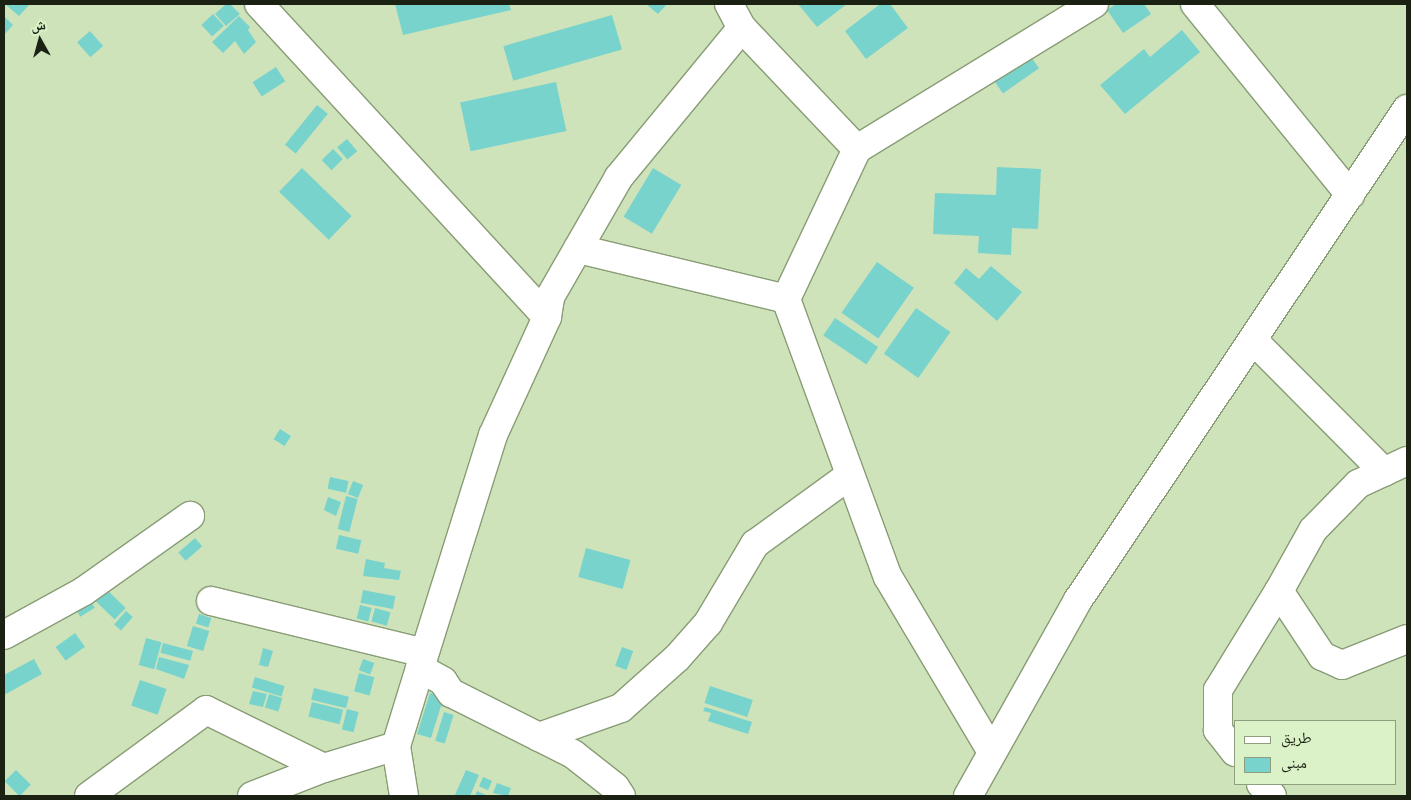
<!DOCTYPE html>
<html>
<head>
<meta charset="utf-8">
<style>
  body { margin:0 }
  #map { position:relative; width:1411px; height:800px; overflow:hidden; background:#cee3ba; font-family:"Archivo Narrow","Noto Naskh Arabic",sans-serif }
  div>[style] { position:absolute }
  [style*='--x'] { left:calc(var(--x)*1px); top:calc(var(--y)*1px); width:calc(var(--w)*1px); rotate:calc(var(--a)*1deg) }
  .building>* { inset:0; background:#79d3cd; transform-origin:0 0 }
  .roads { filter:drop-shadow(1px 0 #889c75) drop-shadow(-1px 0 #889c75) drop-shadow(0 1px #889c75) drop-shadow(0 -1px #889c75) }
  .minor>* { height:28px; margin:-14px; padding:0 14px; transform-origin:14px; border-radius:14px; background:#fff }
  span { translate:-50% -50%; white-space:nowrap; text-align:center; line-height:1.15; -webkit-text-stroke:4.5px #dbf1c7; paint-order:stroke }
  .frame { position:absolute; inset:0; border:5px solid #1b2213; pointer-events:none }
  .legend { position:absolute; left:1234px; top:720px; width:162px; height:65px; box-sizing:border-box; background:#dbf1c7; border:1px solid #8e9e7f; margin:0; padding:6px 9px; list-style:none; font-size:15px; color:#1b2213 }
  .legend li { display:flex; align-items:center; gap:10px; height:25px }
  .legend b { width:25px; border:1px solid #8e9e7f }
  .north { position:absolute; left:15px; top:15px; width:50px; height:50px; -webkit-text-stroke:4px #dbf1c7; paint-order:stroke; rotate:353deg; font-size:14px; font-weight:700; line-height:20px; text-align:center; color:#1b2213 }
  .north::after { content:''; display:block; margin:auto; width:18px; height:22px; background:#1b2213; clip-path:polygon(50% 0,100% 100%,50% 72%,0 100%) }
</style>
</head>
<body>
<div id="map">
  <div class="building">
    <i style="clip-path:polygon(5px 4px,30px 4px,19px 16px)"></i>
    <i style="clip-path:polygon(226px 4px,230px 4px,240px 14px,226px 26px,215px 14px)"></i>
    <i style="clip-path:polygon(395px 4px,509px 4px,511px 10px,403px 35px)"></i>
    <i style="clip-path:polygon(646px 4px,667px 4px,658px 14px)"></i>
    <i style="clip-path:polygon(798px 4px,847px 4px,817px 27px)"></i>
    <i style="clip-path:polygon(880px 4px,890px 4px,908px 28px,866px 59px,845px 31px)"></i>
    <i style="clip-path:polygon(1116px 4px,1144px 4px,1151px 14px,1123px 33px,1107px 10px)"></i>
    <i style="left:213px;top:14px;width:16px;height:16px;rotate:47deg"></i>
    <i style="left:612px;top:15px;width:36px;height:113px;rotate:74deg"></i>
    <i style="clip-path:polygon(4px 16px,13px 25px,4px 35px)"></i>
    <i style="clip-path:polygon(239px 16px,250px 27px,248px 30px,256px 42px,244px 54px,235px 41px,223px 53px,212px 42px)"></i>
    <i style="clip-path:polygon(1182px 30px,1200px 52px,1125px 114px,1100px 85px,1144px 49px,1150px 57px)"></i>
    <i style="left:90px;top:31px;width:20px;height:17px;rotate:49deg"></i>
    <i style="left:1027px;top:51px;width:21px;height:44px;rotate:55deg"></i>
    <i style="left:276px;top:67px;width:17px;height:28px;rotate:57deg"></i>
    <i style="left:556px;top:82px;width:50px;height:98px;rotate:78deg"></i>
    <i style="left:317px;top:105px;width:14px;height:51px;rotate:39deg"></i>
    <i style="left:347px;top:139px;width:16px;height:13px;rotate:50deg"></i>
    <i style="left:333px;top:149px;width:14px;height:16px;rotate:45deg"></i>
    <i style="clip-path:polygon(997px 167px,1041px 169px,1038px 229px,1012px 228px,1011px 255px,978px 253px,979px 236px,933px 234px,935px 193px,996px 195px)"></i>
    <i style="left:302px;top:168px;width:69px;height:33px;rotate:44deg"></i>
    <i style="left:653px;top:168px;width:33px;height:57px;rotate:31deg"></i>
    <i style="left:877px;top:262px;width:45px;height:62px;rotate:35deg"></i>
    <i style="clip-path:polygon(991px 266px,1022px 292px,997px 321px,954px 283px,966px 268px,979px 279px)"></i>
    <i style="left:916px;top:308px;width:42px;height:56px;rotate:35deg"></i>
    <i style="left:835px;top:318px;width:52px;height:21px;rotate:34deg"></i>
    <i style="left:280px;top:429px;width:13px;height:12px;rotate:32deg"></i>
    <i style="left:330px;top:477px;width:19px;height:12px;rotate:12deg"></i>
    <i style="left:353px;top:481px;width:11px;height:14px;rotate:22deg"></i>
    <i style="left:346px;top:496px;width:12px;height:34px;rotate:14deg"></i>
    <i style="clip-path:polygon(328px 497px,341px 502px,336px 516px,324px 510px)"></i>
    <i style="left:339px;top:535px;width:23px;height:14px;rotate:13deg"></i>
    <i style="left:195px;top:538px;width:11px;height:22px;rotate:49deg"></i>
    <i style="left:586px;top:548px;width:46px;height:30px;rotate:15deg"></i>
    <i style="clip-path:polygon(366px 559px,385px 563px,384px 568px,401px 571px,399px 580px,363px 576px)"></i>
    <i style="left:102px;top:585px;width:33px;height:16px;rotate:44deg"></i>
    <i style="left:363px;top:590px;width:33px;height:13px;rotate:11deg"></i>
    <i style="left:90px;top:600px;width:9px;height:17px;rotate:58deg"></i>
    <i style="left:360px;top:605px;width:12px;height:14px;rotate:14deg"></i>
    <i style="left:375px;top:608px;width:16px;height:14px;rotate:15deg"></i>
    <i style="left:126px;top:611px;width:9px;height:18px;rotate:41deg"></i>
    <i style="left:199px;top:614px;width:13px;height:10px;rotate:18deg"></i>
    <i style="left:193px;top:626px;width:17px;height:21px;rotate:17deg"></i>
    <i style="left:75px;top:633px;width:17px;height:24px;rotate:54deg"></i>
    <i style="left:146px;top:638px;width:16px;height:28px;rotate:15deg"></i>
    <i style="left:163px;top:643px;width:31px;height:10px;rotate:15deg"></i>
    <i style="left:622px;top:647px;width:12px;height:20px;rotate:20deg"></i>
    <i style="clip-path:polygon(263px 648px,273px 651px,268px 667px,259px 665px)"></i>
    <i style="clip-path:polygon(159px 657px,189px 665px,184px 679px,156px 669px)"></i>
    <i style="clip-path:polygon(34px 659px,42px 674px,4px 695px,4px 675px)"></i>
    <i style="left:363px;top:659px;width:12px;height:12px;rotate:20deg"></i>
    <i style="left:359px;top:673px;width:16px;height:19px;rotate:15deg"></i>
    <i style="left:255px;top:677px;width:31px;height:11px;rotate:17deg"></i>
    <i style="left:140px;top:680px;width:28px;height:27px;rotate:19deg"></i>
    <i style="left:710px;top:686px;width:45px;height:18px;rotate:18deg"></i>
    <i style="left:314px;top:688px;width:36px;height:12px;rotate:14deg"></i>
    <i style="clip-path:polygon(253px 691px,267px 694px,263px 707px,249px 704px)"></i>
    <i style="clip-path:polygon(430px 693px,456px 701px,453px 710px,441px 706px,431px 738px,417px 734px)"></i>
    <i style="left:269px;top:694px;width:14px;height:14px;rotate:17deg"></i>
    <i style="left:312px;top:702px;width:32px;height:15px;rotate:14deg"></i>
    <i style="clip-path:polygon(705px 707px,752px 722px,748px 734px,708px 721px,711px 713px,703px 711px)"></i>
    <i style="left:347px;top:709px;width:12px;height:21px;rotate:14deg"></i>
    <i style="left:444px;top:712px;width:10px;height:30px;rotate:17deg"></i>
    <i style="left:16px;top:770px;width:21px;height:16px;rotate:45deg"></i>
    <i style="clip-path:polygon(466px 770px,479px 775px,470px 796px,458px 796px,455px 795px)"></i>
    <i style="left:483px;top:777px;width:10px;height:10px;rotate:24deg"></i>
    <i style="clip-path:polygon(497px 783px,511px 788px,508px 796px,493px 793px)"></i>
    <i style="clip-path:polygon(477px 791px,488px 796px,475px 796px)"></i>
  </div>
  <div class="roads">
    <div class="minor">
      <i style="--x:259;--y:4;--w:425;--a:47.4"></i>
      <i style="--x:729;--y:4;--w:27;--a:62"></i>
      <i style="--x:742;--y:28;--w:167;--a:46.5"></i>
      <i style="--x:1195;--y:4;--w:246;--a:50.9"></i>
      <i style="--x:578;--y:249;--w:214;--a:13.5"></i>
      <i style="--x:786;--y:299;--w:166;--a:-64.7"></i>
      <i style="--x:857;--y:149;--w:278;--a:-31.5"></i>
      <i style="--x:786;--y:299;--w:296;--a:69.9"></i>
      <i style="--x:888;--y:577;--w:204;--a:59.3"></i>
      <i style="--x:1253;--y:340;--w:186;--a:45.2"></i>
      <i style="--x:1407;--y:461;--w:54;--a:154.9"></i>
      <i style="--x:1358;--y:484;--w:64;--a:134.4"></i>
      <i style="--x:1313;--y:530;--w:70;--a:119.1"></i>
      <i style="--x:1279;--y:591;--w:78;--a:56.5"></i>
      <i style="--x:1322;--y:656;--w:22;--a:24"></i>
      <i style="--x:1342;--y:665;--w:70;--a:-21.8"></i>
      <i style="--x:211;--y:601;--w:219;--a:13.7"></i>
      <i style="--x:4;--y:635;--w:91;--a:-28.8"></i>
      <i style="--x:84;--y:591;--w:130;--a:-35.3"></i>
      <i style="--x:539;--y:737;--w:87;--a:-19.5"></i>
      <i style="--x:621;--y:708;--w:75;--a:-41.8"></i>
      <i style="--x:677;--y:658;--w:47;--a:-48.5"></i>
      <i style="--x:708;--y:623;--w:92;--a:-59.3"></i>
      <i style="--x:755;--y:544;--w:117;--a:-36"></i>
      <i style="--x:1235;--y:752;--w:28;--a:-128"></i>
      <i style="--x:1218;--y:730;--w:40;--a:-90"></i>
      <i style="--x:1218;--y:690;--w:116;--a:-58.4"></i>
      <i style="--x:1261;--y:784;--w:16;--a:47"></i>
      <i style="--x:89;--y:796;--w:145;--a:-36.3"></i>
      <i style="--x:206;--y:710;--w:131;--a:26.2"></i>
      <i style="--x:252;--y:796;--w:77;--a:-21.3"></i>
      <i style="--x:324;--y:768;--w:75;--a:-17"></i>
      <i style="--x:404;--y:796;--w:51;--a:-99.1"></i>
      <i style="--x:396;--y:746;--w:82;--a:-72.9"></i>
      <i style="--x:621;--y:796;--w:11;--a:-124"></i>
      <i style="--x:615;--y:787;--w:53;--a:-141.8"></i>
      <i style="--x:573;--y:754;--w:136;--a:-153.4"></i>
      <i style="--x:451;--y:693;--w:14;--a:-124"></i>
      <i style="--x:443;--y:681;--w:26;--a:-151"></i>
      <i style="--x:420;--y:668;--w:244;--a:-72.6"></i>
      <i style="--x:493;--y:435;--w:130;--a:-65.4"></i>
      <i style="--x:547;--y:317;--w:20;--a:-81"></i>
      <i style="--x:550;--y:297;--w:138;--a:-60.1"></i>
      <i style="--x:619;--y:177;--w:193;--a:-50.5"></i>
      <i style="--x:968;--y:796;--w:225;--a:-60.7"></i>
      <i style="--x:1078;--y:600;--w:591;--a:-56.18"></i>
    </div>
  </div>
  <div class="frame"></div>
  <ul class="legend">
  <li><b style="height:6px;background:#fff"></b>طريق</li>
  <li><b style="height:14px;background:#79d3cd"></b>مبنى</li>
  </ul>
  <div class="north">ش</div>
</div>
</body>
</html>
